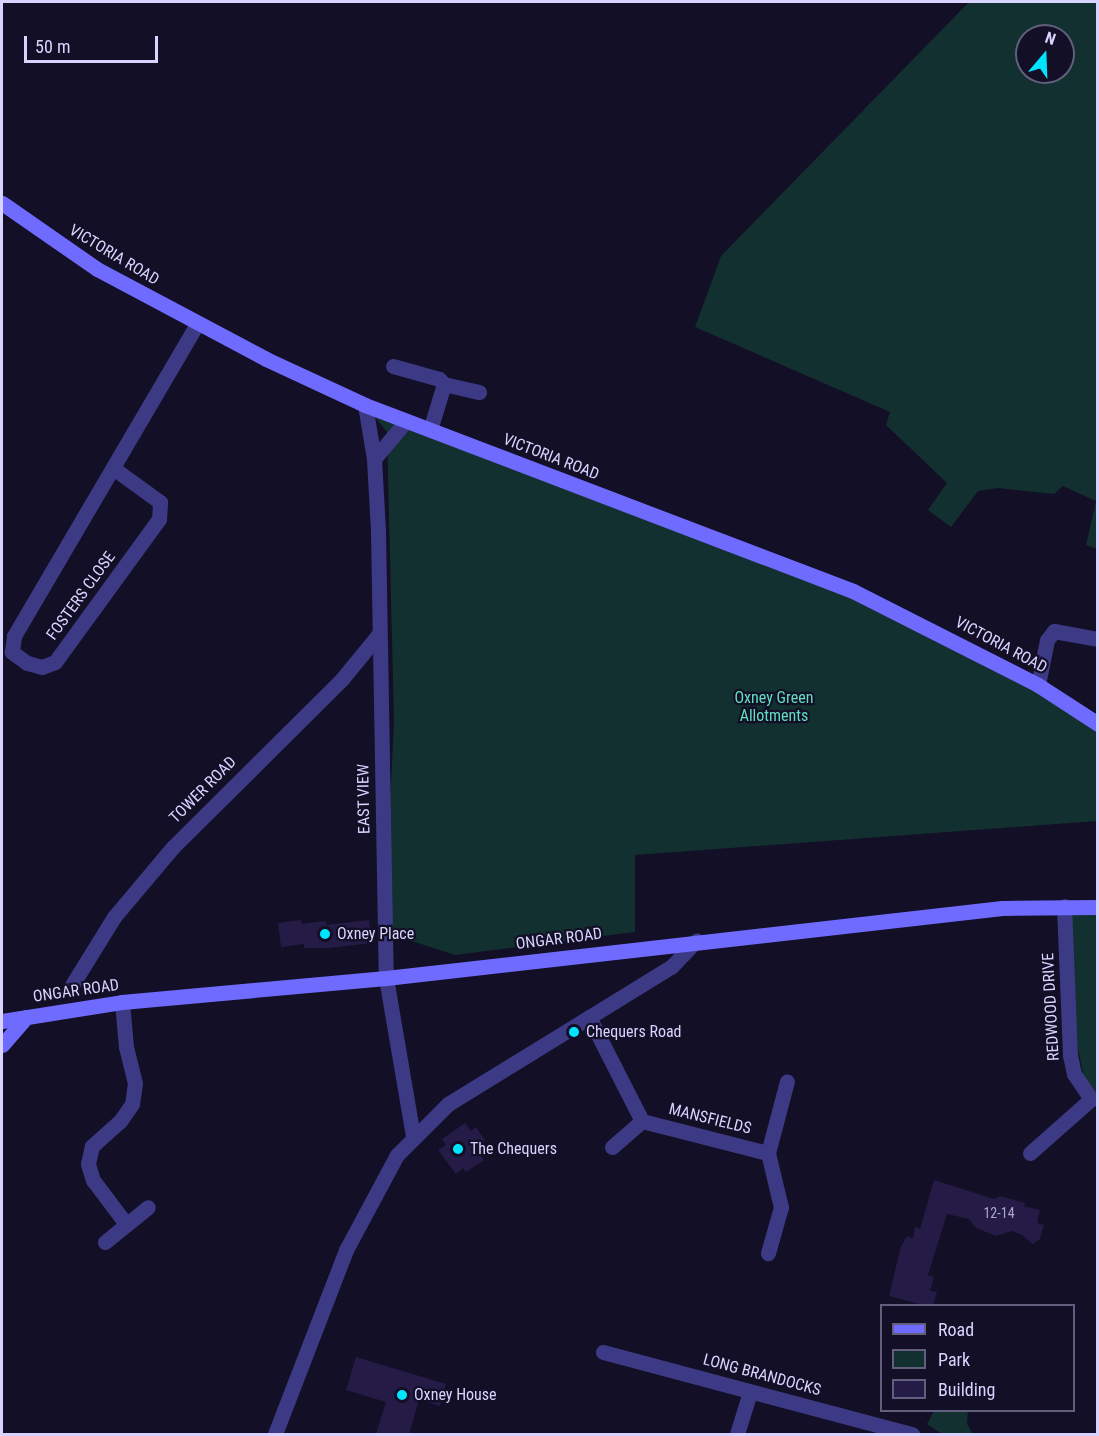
<!DOCTYPE html>
<html>
<head>
<meta charset="utf-8">
<style>
  body { margin:0 }
  #map { position:relative; width:1099px; height:1436px; overflow:hidden; background:#130f26; font-family:"Roboto Condensed",sans-serif }
  div>[style] { position:absolute }
  [style*='--x'] { left:calc(var(--x)*1px); top:calc(var(--y)*1px); width:calc(var(--w)*1px); rotate:calc(var(--a)*1deg) }
  .green>* { inset:0; background:#12302f }
  .building>* { inset:0; background:#241b47 }
  .street>* { height:15px; margin:-7.5px; padding:0 7.5px; transform-origin:7.5px; border-radius:7.5px; background:#3d3a85 }
  .secondary>* { height:15px; margin:-7.5px; padding:0 7.5px; transform-origin:7.5px; border-radius:7.5px; background:#6f6bff }
  .dots>* { width:16px; height:16px; translate:-50% -50%; box-sizing:border-box; border:3px solid #130f26; border-radius:50% }
  span { translate:-50% -50%; white-space:nowrap; text-align:center; line-height:1.15; -webkit-text-stroke:4.5px #130f26; paint-order:stroke }
  .number-label { font-size:14px; color:#aca6d1 }
  .number-label span { -webkit-text-stroke-width:0 }
  .street-label { font-size:16px; color:#d9d4ff }
  .park-label { font-size:16px; color:#5fe0c0 }
  .poi-label { font-size:16px; color:#d9d4ff }
  .left { translate:0 -50%; text-align:left }
  .frame { position:absolute; inset:0; border:3px solid #d9d4ff; pointer-events:none }
  .legend { position:absolute; left:880px; top:1304px; width:195px; height:108px; box-sizing:border-box; background:#130f26; border:2px solid #625e7d; margin:0; padding:8px 10px; list-style:none; font-size:18px; color:#d9d4ff }
  .legend li { display:flex; align-items:center; gap:12px; height:30px }
  .legend b { width:30px; border:2px solid #625e7d }
  .north { position:absolute; left:1015px; top:24px; width:60px; height:60px; box-sizing:border-box; background:#130f26; border:2px solid #625e7d; border-radius:50%; rotate:19deg; font-size:16px; font-weight:700; line-height:24px; text-align:center; color:#d9d4ff }
  .north::after { content:''; display:block; margin:auto; width:21px; height:27px; background:#00e5ff; clip-path:polygon(50% 0,100% 100%,50% 72%,0 100%) }
  .scale { position:absolute; left:24px; top:36px; width:134px; height:27px; box-sizing:border-box; border:3px solid #d9d4ff; border-top:0; padding-left:8px; font-size:18px; line-height:21px; white-space:nowrap; color:#d9d4ff; -webkit-text-stroke:4px #130f26; paint-order:stroke }
</style>
</head>
<body>
<div id="map">
  <div class="green">
    <i style="clip-path:polygon(evenodd,969px 2px,1097px 2px,1097px 549px,1086px 545px,1096px 501px,1063px 486px,1054px 494px,998px 488px,978px 491px,951px 527px,928px 510px,947px 483px,886px 425px,890px 412px,695px 327px,721px 256px,969px 2px,1027px 36px,1063px 36px,1063px 72px,1027px 72px,1027px 36px)"></i>
    <i style="clip-path:polygon(365px 405px,853px 591px,1097px 724px,1097px 821px,635px 855px,635px 932px,455px 955px,384px 932px,394px 721px,387px 432px)"></i>
    <i style="clip-path:polygon(1068px 911px,1097px 912px,1097px 1093px,1085px 1083px,1078px 1049px)"></i>
    <i style="clip-path:polygon(934px 1411px,968px 1411px,967px 1424px,973px 1434px,942px 1434px,927px 1424px)"></i>
  </div>
  <div class="building">
    <i style="clip-path:polygon(301px 920px,301px 924px,326px 921px,326px 925px,369px 920px,372px 943px,329px 948px,304px 948px,304px 944px,281px 947px,278px 923px)"></i>
    <i style="clip-path:polygon(465px 1123px,471px 1131px,476px 1127px,485px 1140px,475px 1148px,484px 1160px,466px 1172px,463px 1168px,456px 1174px,438px 1150px,446px 1145px,442px 1139px)"></i>
    <i style="clip-path:polygon(934px 1180px,994px 1199px,1000px 1196px,1025px 1203px,1024px 1206px,1040px 1210px,1037px 1223px,1044px 1225px,1040px 1239px,1033px 1244px,1022px 1235px,1012px 1231px,996px 1236px,976px 1228px,969px 1219px,947px 1214px,928px 1275px,934px 1277px,930px 1291px,937px 1292px,933px 1305px,923px 1305px,889px 1296px,901px 1246px,907px 1236px,913px 1238px,915px 1227px,920px 1229px)"></i>
    <i style="clip-path:polygon(356px 1357px,446px 1384px,440px 1406px,419px 1400px,409px 1434px,376px 1434px,386px 1402px,346px 1390px)"></i>
  </div>
  <div class="street">
    <i style="--x:393;--y:366;--w:48;--a:15.8"></i>
    <i style="--x:439;--y:379;--w:7;--a:45"></i>
    <i style="--x:444;--y:384;--w:48;--a:106.9"></i>
    <i style="--x:444;--y:384;--w:36;--a:13"></i>
    <i style="--x:365;--y:405;--w:55;--a:80.5"></i>
    <i style="--x:374;--y:459;--w:72;--a:86.8"></i>
    <i style="--x:378;--y:531;--w:447;--a:89"></i>
    <i style="--x:386;--y:978;--w:160;--a:80.3"></i>
    <i style="--x:374;--y:459;--w:50;--a:-49.9"></i>
    <i style="--x:113;--y:468;--w:58;--a:35.9"></i>
    <i style="--x:160;--y:502;--w:17;--a:93"></i>
    <i style="--x:159;--y:519;--w:177;--a:126"></i>
    <i style="--x:55;--y:662;--w:14;--a:159"></i>
    <i style="--x:42;--y:667;--w:16;--a:-165"></i>
    <i style="--x:27;--y:663;--w:19;--a:-144"></i>
    <i style="--x:12;--y:652;--w:16;--a:-83"></i>
    <i style="--x:14;--y:636;--w:362;--a:-59.6"></i>
    <i style="--x:1038;--y:685;--w:46;--a:-78.7"></i>
    <i style="--x:1047;--y:640;--w:11;--a:-52"></i>
    <i style="--x:1054;--y:631;--w:45;--a:10.3"></i>
    <i style="--x:72;--y:985;--w:80;--a:-58.3"></i>
    <i style="--x:114;--y:917;--w:92;--a:-49.9"></i>
    <i style="--x:173;--y:847;--w:238;--a:-44.8"></i>
    <i style="--x:342;--y:679;--w:57;--a:-50.7"></i>
    <i style="--x:122;--y:1002;--w:45;--a:84.9"></i>
    <i style="--x:126;--y:1047;--w:37;--a:76"></i>
    <i style="--x:135;--y:1083;--w:21;--a:98"></i>
    <i style="--x:132;--y:1104;--w:21;--a:125"></i>
    <i style="--x:120;--y:1121;--w:38;--a:138"></i>
    <i style="--x:92;--y:1146;--w:18;--a:103"></i>
    <i style="--x:88;--y:1164;--w:17;--a:73"></i>
    <i style="--x:93;--y:1180;--w:55;--a:53.1"></i>
    <i style="--x:589;--y:1017;--w:117;--a:63"></i>
    <i style="--x:612;--y:1147;--w:40;--a:-41"></i>
    <i style="--x:642;--y:1121;--w:130;--a:14.3"></i>
    <i style="--x:768;--y:1153;--w:74;--a:-75.2"></i>
    <i style="--x:768;--y:1153;--w:56;--a:76.5"></i>
    <i style="--x:781;--y:1207;--w:48;--a:105.8"></i>
    <i style="--x:1030;--y:1153;--w:81;--a:-41.5"></i>
    <i style="--x:1091;--y:1099;--w:30;--a:-124"></i>
    <i style="--x:1074;--y:1074;--w:19;--a:-102"></i>
    <i style="--x:1070;--y:1055;--w:149;--a:-92.3"></i>
    <i style="--x:105;--y:1242;--w:55;--a:-39.1"></i>
    <i style="--x:603;--y:1352;--w:320;--a:14.9"></i>
    <i style="--x:275;--y:1434;--w:197;--a:-68.9"></i>
    <i style="--x:346;--y:1250;--w:108;--a:-61.8"></i>
    <i style="--x:397;--y:1155;--w:72;--a:-45"></i>
    <i style="--x:448;--y:1104;--w:262;--a:-31.6"></i>
    <i style="--x:671;--y:967;--w:37;--a:-46"></i>
    <i style="--x:737;--y:1434;--w:44;--a:-72.8"></i>
  </div>
  <div class="secondary">
    <i style="--x:2;--y:203;--w:116;--a:34.8"></i>
    <i style="--x:97;--y:269;--w:191;--a:28"></i>
    <i style="--x:266;--y:359;--w:109;--a:24.9"></i>
    <i style="--x:365;--y:405;--w:522;--a:20.86"></i>
    <i style="--x:853;--y:591;--w:208;--a:26.9"></i>
    <i style="--x:1038;--y:685;--w:72;--a:33"></i>
    <i style="--x:2;--y:1021;--w:121;--a:-9"></i>
    <i style="--x:122;--y:1002;--w:265;--a:-5.2"></i>
    <i style="--x:386;--y:978;--w:620;--a:-6.48"></i>
    <i style="--x:1002;--y:908;--w:96;--a:-0.6"></i>
    <i style="--x:2;--y:1045;--w:37;--a:-49"></i>
  </div>
  <div class="dots">
    <i style="left:325px;top:934px;background:#00e5ff"></i>
    <i style="left:574px;top:1032px;background:#00e5ff"></i>
    <i style="left:458px;top:1149px;background:#00e5ff"></i>
    <i style="left:402px;top:1395px;background:#00e5ff"></i>
  </div>
  <div class="number-label">
    <span style="left:999px;top:1213px">12-14</span>
  </div>
  <div class="street-label">
    <span style="left:114px;top:255px;rotate:31deg">VICTORIA ROAD</span>
    <span style="left:551px;top:457px;rotate:21deg">VICTORIA ROAD</span>
    <span style="left:81px;top:596px;rotate:-54deg">FOSTERS CLOSE</span>
    <span style="left:1001px;top:645px;rotate:28deg">VICTORIA ROAD</span>
    <span style="left:203px;top:790px;rotate:-45deg">TOWER ROAD</span>
    <span style="left:364px;top:799px;rotate:-91deg">EAST VIEW</span>
    <span style="left:559px;top:939px;rotate:-7deg">ONGAR ROAD</span>
    <span style="left:76px;top:991px;rotate:-8deg">ONGAR ROAD</span>
    <span style="left:1051px;top:1007px;rotate:-93deg">REDWOOD DRIVE</span>
    <span style="left:710px;top:1119px;rotate:14deg">MANSFIELDS</span>
    <span style="left:762px;top:1375px;rotate:15deg">LONG BRANDOCKS</span>
  </div>
  <div class="park-label">
    <span style="left:774px;top:707px">Oxney Green<br>Allotments</span>
  </div>
  <div class="poi-label">
    <span class="left" style="left:337px;top:934px">Oxney Place</span>
    <span class="left" style="left:586px;top:1032px">Chequers Road</span>
    <span class="left" style="left:470px;top:1149px">The Chequers</span>
    <span class="left" style="left:414px;top:1395px">Oxney House</span>
  </div>
  <div class="frame"></div>
  <ul class="legend">
  <li><b style="height:8px;background:#6f6bff"></b>Road</li>
  <li><b style="height:16px;background:#12302f"></b>Park</li>
  <li><b style="height:16px;background:#241b47"></b>Building</li>
  </ul>
  <div class="north">N</div>
  <div class="scale">50 m</div>
</div>
</body>
</html>
